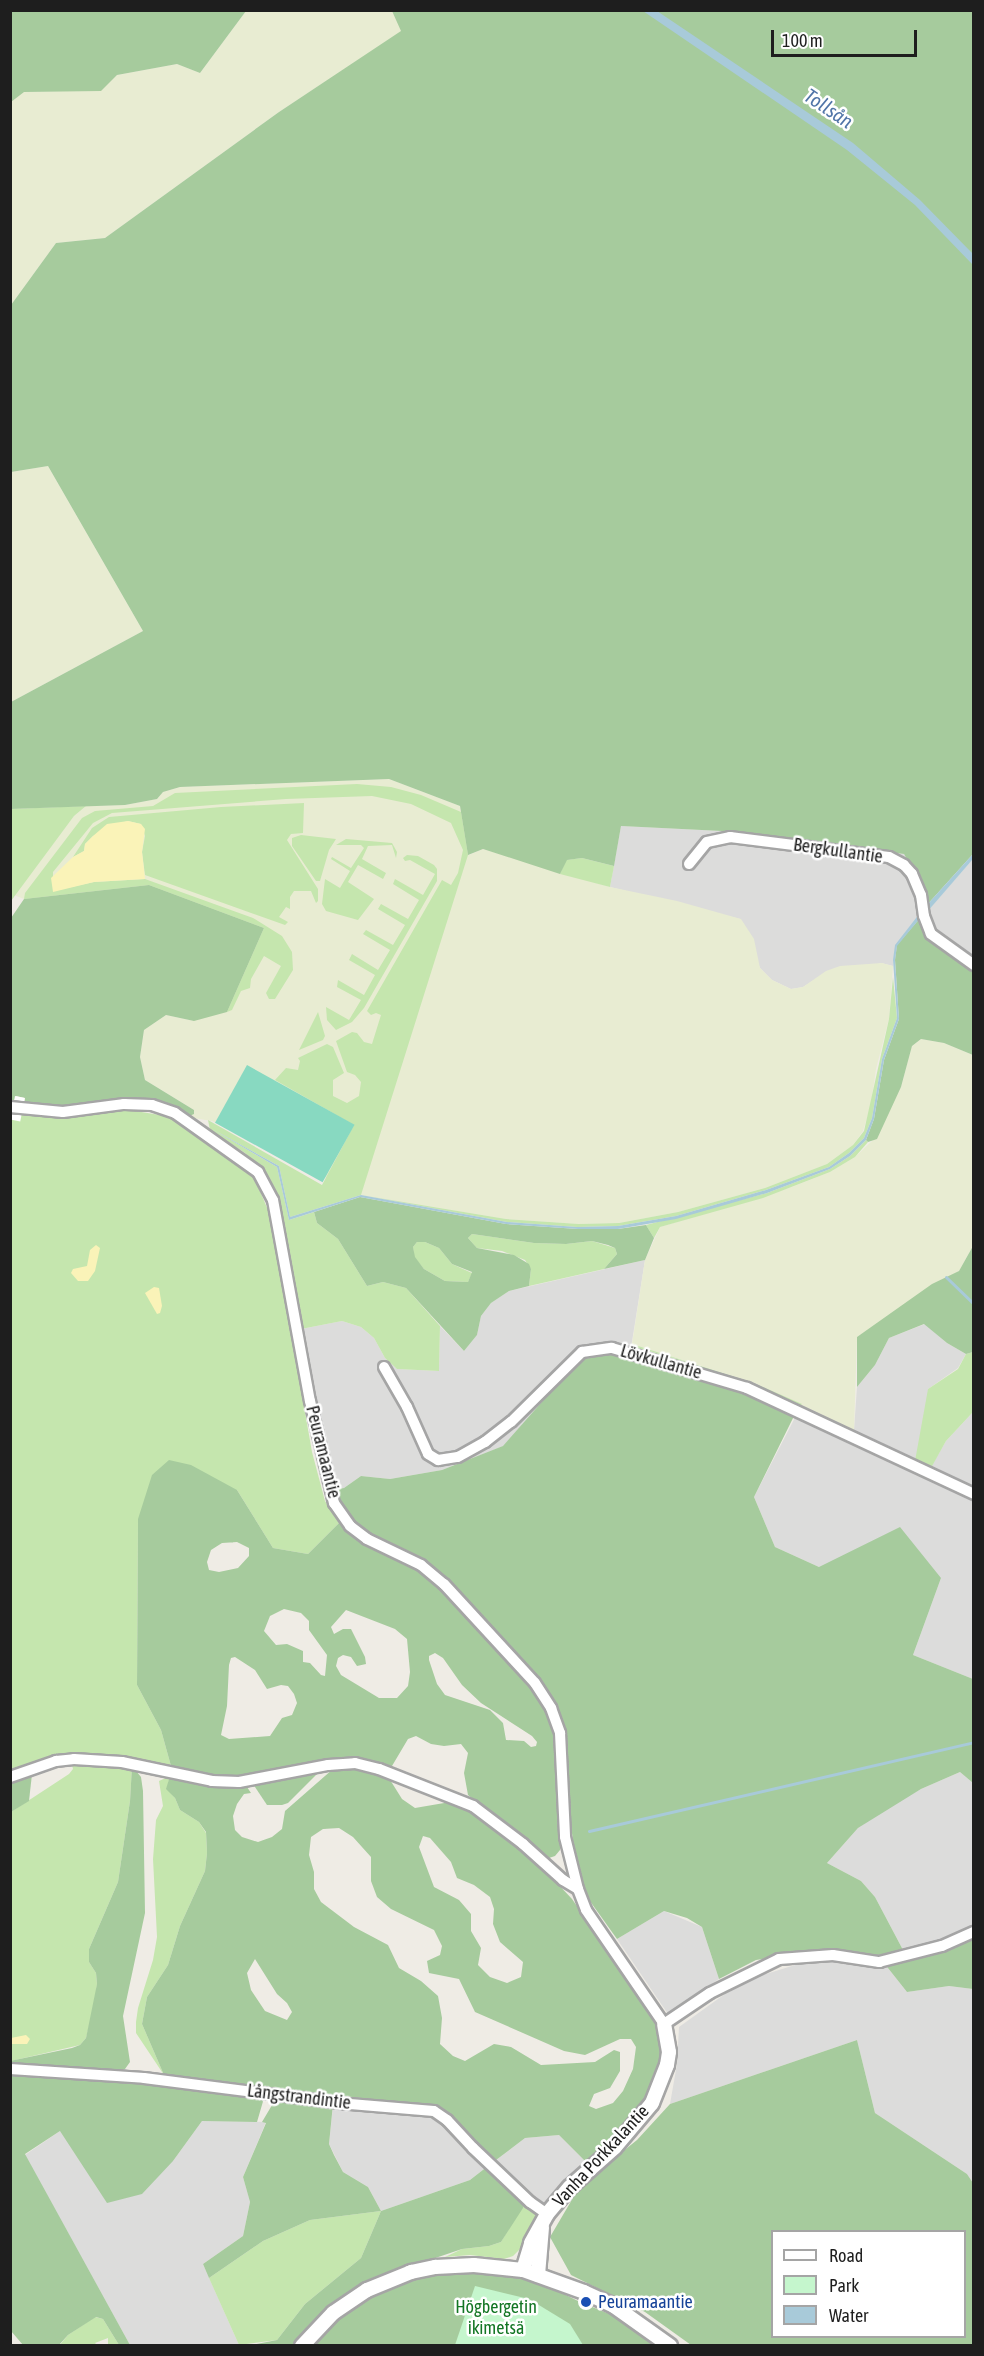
<!DOCTYPE html>
<html>
<head>
<meta charset="utf-8">
<style>
  body { margin:0 }
  #map { position:relative; width:984px; height:2356px; overflow:hidden; background:#efece5; font-family:"Asap Condensed",sans-serif }
  div>[style] { position:absolute }
  [style*='--x'] { left:calc(var(--x)*1px); top:calc(var(--y)*1px); width:calc(var(--w)*1px); rotate:calc(var(--a)*1deg) }
  .residential>* { inset:0; background:#dcdcdb }
  .farmland>* { inset:0; background:#e8ecd2 }
  .grass>* { inset:0; background:#c5e6ae }
  .forest>* { inset:0; background:#a6cb9d }
  .sand>* { inset:0; background:#faf3b8 }
  .park>* { inset:0; background:#c5f6cd }
  .pitch>* { inset:0; background:#88d9c1; transform-origin:0 0 }
  .water>* { inset:0; background:#a8cad9 }
  .pier>* { inset:0; background:#fff; transform-origin:0 0 }
  .stream>* { height:3px; margin:-1.5px; padding:0 1.5px; transform-origin:1.5px; border-radius:1.5px; background:#a8cad9 }
  .roads { filter:drop-shadow(2px 0 #a5a5a5) drop-shadow(-2px 0 #a5a5a5) drop-shadow(0 2px #a5a5a5) drop-shadow(0 -2px #a5a5a5) }
  .minor>* { height:10px; margin:-5px; padding:0 5px; transform-origin:5px; border-radius:5px; background:#fff }
  .tertiary>* { height:14px; margin:-7px; padding:0 7px; transform-origin:7px; border-radius:7px; background:#fff }
  .dots>* { width:16px; height:16px; translate:-50% -50%; box-sizing:border-box; border:3px solid #fff; border-radius:50% }
  span { translate:-50% -50%; white-space:nowrap; text-align:center; line-height:1.15; -webkit-text-stroke:5px #fff; paint-order:stroke }
  .street-label { font-size:18px; color:#1e1e1e }
  .transit-label { font-size:18px; color:#164399 }
  .left { translate:0 -50%; text-align:left }
  .park-label { font-size:18px; color:#137624 }
  .water-label { font-size:20px; color:#5175a8; font-style:italic }
  .frame { position:absolute; inset:0; border:12px solid #1e1e1e; pointer-events:none }
  .legend { position:absolute; left:771px; top:2230px; width:195px; height:108px; box-sizing:border-box; background:#fff; border:2px solid #a5a5a5; margin:0; padding:8px 10px; list-style:none; font-size:18px; color:#1e1e1e }
  .legend li { display:flex; align-items:center; gap:12px; height:30px }
  .legend b { width:30px; border:2px solid #a5a5a5 }
  .scale { position:absolute; left:771px; top:30px; width:146px; height:27px; box-sizing:border-box; border:3px solid #1e1e1e; border-top:0; padding-left:8px; font-size:18px; line-height:21px; white-space:nowrap; color:#1e1e1e; -webkit-text-stroke:4px #fff; paint-order:stroke }
</style>
</head>
<body>
<div id="map">
  <div class="residential">
    <i style="clip-path:polygon(621px 826px,722px 831px,904px 854px,926px 894px,927px 911px,973px 859px,973px 968px,954px 958px,947px 950px,893px 960px,893px 966px,881px 963px,814px 980px,803px 987px,791px 989px,772px 980px,760px 968px,740px 919px,610px 887px)"></i>
    <i style="clip-path:polygon(645px 1260px,630px 1354px,579px 1360px,504px 1446px,442px 1470px,390px 1479px,361px 1476px,344px 1488px,333px 1490px,301px 1329px,342px 1321px,361px 1327px,374px 1338px,385px 1358px,397px 1369px,439px 1371px,440px 1326px,464px 1351px,477px 1335px,481px 1316px,491px 1303px,509px 1291px)"></i>
    <i style="clip-path:polygon(925px 1324px,947px 1343px,966px 1354px,958px 1368px,928px 1389px,931px 1467px,946px 1441px,973px 1412px,973px 1679px,913px 1655px,941px 1578px,819px 1567px,775px 1547px,754px 1497px,802px 1404px,854px 1430px,857px 1387px,875px 1365px,889px 1338px)"></i>
    <i style="clip-path:polygon(960px 1772px,973px 1783px,973px 1927px,942px 1943px,903px 1950px,875px 1897px,861px 1881px,827px 1863px,858px 1828px,889px 1807px,921px 1789px)"></i>
    <i style="clip-path:polygon(664px 1911px,702px 1927px,719px 1979px,668px 2014px,617px 1939px)"></i>
    <i style="clip-path:polygon(808px 1961px,884px 1963px,907px 1992px,949px 1986px,973px 1989px,973px 2183px,967px 2174px,875px 2113px,857px 2040px,670px 2104px,677px 2064px,679px 2027px,743px 1981px)"></i>
    <i style="clip-path:polygon(334px 2096px,421px 2105px,442px 2110px,460px 2125px,492px 2163px,470px 2180px,381px 2211px,368px 2187px,343px 2172px,329px 2144px)"></i>
    <i style="clip-path:polygon(202px 2121px,266px 2122px,243px 2177px,250px 2202px,243px 2236px,203px 2264px,239px 2345px,130px 2345px,25px 2155px,60px 2131px,173px 2161px)"></i>
    <i style="clip-path:polygon(559px 2135px,586px 2162px,543px 2204px,496px 2160px,525px 2138px)"></i>
  </div>
  <div class="farmland">
    <i style="clip-path:polygon(246px 11px,392px 11px,402px 31px,279px 112px,105px 238px,56px 243px,11px 305px,11px 102px,23px 92px,101px 90px,117px 75px,177px 64px,200px 73px)"></i>
    <i style="clip-path:polygon(48px 466px,143px 631px,11px 702px,11px 472px)"></i>
    <i style="clip-path:polygon(389px 779px,460px 806px,469px 855px,483px 849px,610px 887px,677px 901px,741px 919px,754px 939px,760px 968px,772px 980px,791px 989px,803px 987px,826px 971px,840px 966px,882px 963px,893px 966px,889px 1019px,876px 1069px,871px 1104px,863px 1131px,853px 1145px,827px 1164px,765px 1188px,678px 1212px,619px 1223px,579px 1224px,506px 1219px,361px 1195px,212px 1121px,187px 1117px,194px 1110px,145px 1080px,140px 1057px,144px 1030px,166px 1015px,194px 1021px,58px 897px,24px 899px,14px 895px,74px 816px,86px 806px,125px 805px,157px 799px,163px 792px,180px 787px)"></i>
    <i style="clip-path:polygon(921px 1039px,944px 1043px,973px 1055px,973px 1246px,959px 1271px,857px 1337px,854px 1430px,755px 1383px,632px 1344px,645px 1260px,660px 1227px,792px 1187px,830px 1172px,855px 1157px,873px 1140px,901px 1087px,912px 1046px)"></i>
  </div>
  <div class="grass">
    <i style="clip-path:polygon(357px 784px,391px 787px,421px 795px,461px 812px,468px 855px,361px 1195px,506px 1219px,579px 1224px,619px 1223px,678px 1212px,765px 1188px,827px 1164px,853px 1145px,864px 1131px,889px 1019px,893px 977px,897px 1018px,882px 1059px,872px 1118px,864px 1138px,849px 1153px,829px 1167px,766px 1190px,676px 1216px,618px 1226px,577px 1227px,507px 1222px,361px 1195px,290px 1217px,279px 1166px,212px 1129px,277px 1167px,289px 1220px,314px 1212px,317px 1223px,338px 1239px,367px 1286px,383px 1282px,406px 1288px,440px 1326px,439px 1371px,397px 1369px,385px 1358px,374px 1338px,361px 1327px,342px 1321px,301px 1329px,266px 1177px,245px 1153px,210px 1130px,208px 1120px,322px 1185px,354px 1125px,275px 1080px,286px 1068px,298px 1070px,300px 1061px,298px 1058px,327px 1044px,333px 1047px,344px 1073px,333px 1080px,333px 1096px,347px 1103px,359px 1096px,361px 1082px,355px 1075px,347px 1072px,336px 1041px,352px 1032px,357px 1033px,364px 1042px,372px 1044px,381px 1015px,376px 1013px,371px 1015px,367px 1011px,442px 880px,451px 885px,458px 873px,463px 850px,451px 823px,411px 804px,372px 796px,286px 799px,112px 813px,93px 823px,53px 872px,53px 891px,94px 882px,145px 879px,253px 918px,282px 936px,292px 952px,293px 970px,275px 999px,269px 999px,266px 993px,281px 966px,264px 956px,251px 979px,250px 988px,241px 991px,232px 1010px,227px 1012px,264px 928px,149px 885px,24px 899px,25px 893px,82px 818px,95px 811px,153px 806px,175px 793px)"></i>
    <i style="clip-path:polygon(304px 803px,303px 833px,291px 834px,287px 840px,318px 889px,318px 901px,316px 903px,311px 891px,294px 891px,290px 897px,290px 909px,286px 907px,279px 917px,288px 922px,285px 925px,145px 875px,142px 852px,145px 836px,141px 824px,128px 821px,117px 824px,93px 836px,85px 844px,84px 851px,73px 857px,92px 828px,109px 817px,221px 807px)"></i>
    <i style="clip-path:polygon(86px 806px,74px 816px,11px 901px,11px 809px)"></i>
    <i style="clip-path:polygon(301px 835px,336px 839px,329px 850px,320px 881px,316px 881px,292px 846px,292px 838px)"></i>
    <i style="clip-path:polygon(346px 839px,392px 843px,397px 852px,396px 858px,392px 845px,368px 846px,362px 859px,386px 873px,383px 879px,358px 865px,348px 882px,374px 899px,358px 920px,326px 911px,322px 904px,325px 879px,340px 888px,350px 871px,331px 859px,332px 857px,351px 868px,364px 848px,361px 845px,336px 845px)"></i>
    <i style="clip-path:polygon(407px 855px,418px 856px,434px 865px,437px 869px,437px 881px,364px 1008px,352px 1022px,336px 1030px,327px 1020px,326px 1007px,349px 1020px,361px 1000px,337px 987px,338px 980px,364px 995px,375px 975px,349px 960px,352px 954px,378px 970px,390px 950px,363px 934px,366px 930px,393px 945px,405px 925px,378px 909px,381px 904px,408px 919px,419px 900px,393px 884px,395px 879px,423px 895px,435px 874px,410px 860px,405px 861px,403px 858px)"></i>
    <i style="clip-path:polygon(582px 858px,614px 866px,610px 887px,560px 874px,566px 860px)"></i>
    <i style="clip-path:polygon(318px 1012px,325px 1036px,323px 1040px,299px 1050px)"></i>
    <i style="clip-path:polygon(129px 1110px,166px 1116px,217px 1145px,253px 1175px,271px 1217px,312px 1452px,325px 1501px,339px 1523px,308px 1554px,273px 1548px,237px 1490px,138px 1519px,137px 1685px,161px 1730px,171px 1766px,111px 1755px,56px 1754px,11px 1772px,11px 1111px,68px 1116px)"></i>
    <i style="clip-path:polygon(866px 1140px,868px 1142px,855px 1157px,830px 1172px,763px 1198px,660px 1227px,654px 1238px,646px 1225px,767px 1193px,830px 1169px,850px 1156px)"></i>
    <i style="clip-path:polygon(472px 1234px,534px 1243px,566px 1244px,592px 1241px,615px 1248px,617px 1254px,604px 1269px,529px 1286px,531px 1269px,525px 1260px,502px 1251px,477px 1248px,468px 1238px)"></i>
    <i style="clip-path:polygon(417px 1242px,425px 1242px,439px 1248px,452px 1264px,472px 1273px,468px 1282px,445px 1281px,424px 1269px,414px 1257px,413px 1247px)"></i>
    <i style="clip-path:polygon(632px 1344px,754px 1383px,802px 1404px,799px 1407px,631px 1349px)"></i>
    <i style="clip-path:polygon(973px 1352px,973px 1412px,946px 1441px,931px 1468px,915px 1461px,928px 1389px,958px 1369px,966px 1354px)"></i>
    <i style="clip-path:polygon(71px 1761px,132px 1766px,130px 1801px,118px 1882px,89px 1949px,89px 1962px,96px 1973px,97px 1984px,95px 2003px,86px 2038px,80px 2045px,11px 2061px,11px 1812px,69px 1774px,73px 1769px)"></i>
    <i style="clip-path:polygon(170px 1776px,167px 1789px,175px 1798px,180px 1810px,199px 1822px,206px 1833px,207px 1853px,205px 1871px,180px 1926px,168px 1965px,147px 1997px,142px 2024px,164px 2075px,136px 2033px,136px 2022px,138px 2008px,153px 1960px,157px 1937px,153px 1859px,156px 1820px,163px 1806px,159px 1781px)"></i>
    <i style="clip-path:polygon(525px 2201px,535px 2210px,535px 2222px,520px 2249px,513px 2256px,504px 2259px,470px 2255px,445px 2257px,462px 2249px,489px 2246px,501px 2242px)"></i>
    <i style="clip-path:polygon(381px 2211px,361px 2258px,305px 2304px,277px 2340px,239px 2345px,209px 2278px,263px 2241px,310px 2220px)"></i>
    <i style="clip-path:polygon(95px 2317px,103px 2319px,119px 2345px,108px 2345px,108px 2338px,95px 2343px,97px 2345px,59px 2346px,68px 2335px)"></i>
  </div>
  <div class="forest">
    <i style="clip-path:polygon(11px 10px,246px 10px,246px 11px,200px 73px,177px 64px,117px 75px,101px 91px,24px 92px,11px 102px)"></i>
    <i style="clip-path:polygon(392px 11px,973px 11px,973px 854px,926px 906px,926px 893px,904px 854px,722px 831px,621px 826px,614px 866px,582px 858px,567px 860px,560px 874px,483px 849px,468px 855px,460px 806px,389px 779px,180px 787px,163px 792px,157px 799px,125px 805px,11px 809px,11px 702px,143px 631px,48px 466px,11px 472px,11px 305px,56px 243px,105px 238px,279px 112px,401px 31px)"></i>
    <i style="clip-path:polygon(149px 885px,264px 928px,227px 1012px,194px 1021px,166px 1015px,144px 1030px,140px 1057px,145px 1080px,194px 1110px,194px 1114px,187px 1117px,136px 1101px,67px 1106px,24px 1104px,25px 1098px,16px 1096px,14px 1102px,11px 1102px,11px 918px,24px 899px)"></i>
    <i style="clip-path:polygon(921px 917px,954px 958px,973px 968px,973px 1055px,944px 1043px,921px 1039px,912px 1046px,901px 1087px,877px 1139px,868px 1142px,866px 1140px,874px 1119px,884px 1060px,899px 1019px,895px 960px,897px 945px)"></i>
    <i style="clip-path:polygon(evenodd,360px 1197px,506px 1224px,578px 1229px,618px 1229px,646px 1225px,654px 1238px,645px 1260px,604px 1269px,617px 1254px,615px 1248px,608px 1245px,592px 1241px,566px 1244px,534px 1243px,472px 1234px,468px 1238px,477px 1248px,514px 1255px,529px 1264px,531px 1269px,529px 1286px,509px 1291px,491px 1303px,481px 1316px,477px 1335px,464px 1351px,406px 1288px,383px 1282px,367px 1286px,338px 1239px,317px 1223px,314px 1212px,360px 1197px,417px 1242px,425px 1242px,439px 1248px,452px 1264px,472px 1272px,468px 1282px,445px 1281px,424px 1269px,415px 1257px,413px 1247px,417px 1242px)"></i>
    <i style="clip-path:polygon(973px 1246px,973px 1352px,966px 1354px,947px 1343px,924px 1324px,889px 1338px,875px 1365px,857px 1387px,857px 1337px,932px 1284px,959px 1271px)"></i>
    <i style="clip-path:polygon(616px 1353px,745px 1390px,796px 1412px,754px 1497px,775px 1547px,819px 1567px,900px 1527px,941px 1578px,913px 1655px,973px 1679px,973px 1783px,960px 1772px,921px 1789px,858px 1828px,827px 1863px,861px 1881px,875px 1897px,903px 1950px,878px 1955px,815px 1951px,756px 1960px,719px 1979px,702px 1927px,687px 1918px,664px 1911px,617px 1939px,587px 1897px,577px 1870px,568px 1804px,565px 1733px,539px 1681px,442px 1575px,419px 1558px,370px 1533px,353px 1521px,333px 1490px,344px 1488px,361px 1476px,390px 1479px,442px 1470px,503px 1446px,579px 1360px)"></i>
    <i style="clip-path:polygon(evenodd,169px 1460px,191px 1465px,237px 1490px,273px 1548px,308px 1554px,339px 1523px,365px 1542px,422px 1571px,435px 1582px,528px 1682px,547px 1710px,556px 1734px,560px 1840px,560px 1850px,555px 1856px,549px 1858px,539px 1852px,468px 1795px,464px 1773px,468px 1753px,461px 1744px,444px 1746px,431px 1744px,416px 1736px,408px 1739px,392px 1766px,385px 1767px,352px 1757px,247px 1777px,214px 1777px,171px 1766px,161px 1730px,137px 1685px,138px 1519px,152px 1475px,169px 1460px,237px 1542px,249px 1548px,249px 1556px,238px 1568px,219px 1572px,209px 1570px,207px 1562px,211px 1550px,222px 1543px,237px 1542px,169px 1460px,284px 1609px,301px 1613px,309px 1621px,309px 1630px,327px 1655px,325px 1676px,321px 1675px,310px 1663px,303px 1662px,303px 1651px,287px 1644px,276px 1645px,264px 1631px,270px 1616px,284px 1609px,169px 1460px,346px 1610px,395px 1629px,407px 1639px,410px 1672px,408px 1686px,397px 1698px,379px 1698px,341px 1675px,336px 1666px,338px 1658px,343px 1655px,351px 1657px,357px 1666px,366px 1664px,365px 1657px,351px 1629px,343px 1629px,334px 1634px,331px 1627px,346px 1610px,169px 1460px,435px 1653px,443px 1658px,462px 1685px,481px 1703px,532px 1736px,537px 1742px,536px 1746px,531px 1747px,524px 1741px,506px 1740px,503px 1723px,490px 1710px,445px 1695px,437px 1684px,429px 1660px,429px 1656px,435px 1653px,169px 1460px,235px 1657px,255px 1670px,267px 1689px,281px 1685px,288px 1686px,294px 1694px,297px 1703px,292px 1715px,282px 1718px,270px 1736px,229px 1739px,221px 1735px,227px 1706px,229px 1665px,231px 1658px,235px 1657px)"></i>
    <i style="clip-path:polygon(132px 1766px,141px 1777px,143px 1791px,145px 1913px,123px 2016px,130px 2062px,125px 2069px,116px 2072px,11px 2065px,10px 2061px,72px 2048px,80px 2045px,86px 2038px,97px 1984px,96px 1973px,89px 1962px,89px 1949px,118px 1882px,130px 1801px)"></i>
    <i style="clip-path:polygon(evenodd,356px 1767px,387px 1775px,402px 1799px,415px 1808px,450px 1802px,469px 1811px,540px 1865px,572px 1899px,658px 2023px,662px 2041px,662px 2060px,647px 2100px,619px 2134px,586px 2162px,559px 2135px,525px 2138px,496px 2160px,529px 2191px,525px 2194px,484px 2155px,460px 2125px,442px 2110px,421px 2105px,164px 2075px,142px 2024px,147px 1997px,168px 1965px,180px 1926px,205px 1871px,207px 1853px,206px 1832px,199px 1822px,180px 1810px,175px 1798px,166px 1789px,170px 1776px,245px 1784px,251px 1793px,244px 1794px,237px 1804px,233px 1816px,235px 1830px,242px 1837px,258px 1842px,272px 1837px,282px 1829px,285px 1811px,333px 1769px,356px 1767px,339px 1828px,353px 1837px,371px 1857px,371px 1881px,377px 1897px,391px 1909px,434px 1930px,442px 1946px,440px 1955px,427px 1961px,429px 1973px,459px 1979px,475px 2012px,564px 2051px,585px 2055px,620px 2039px,631px 2039px,636px 2047px,633px 2069px,623px 2091px,613px 2103px,596px 2109px,589px 2106px,594px 2094px,610px 2088px,620px 2071px,620px 2052px,614px 2050px,595px 2062px,541px 2065px,511px 2047px,494px 2044px,465px 2061px,453px 2056px,440px 2044px,442px 2018px,438px 1996px,421px 1981px,399px 1968px,388px 1945px,354px 1927px,321px 1902px,314px 1889px,314px 1872px,309px 1855px,311px 1837px,323px 1829px,339px 1828px,356px 1767px,423px 1836px,430px 1838px,451px 1862px,457px 1878px,474px 1885px,490px 1897px,494px 1909px,493px 1924px,500px 1942px,523px 1962px,521px 1977px,507px 1983px,490px 1977px,478px 1965px,481px 1948px,471px 1931px,471px 1914px,459px 1900px,434px 1887px,419px 1847px,423px 1836px,356px 1767px,255px 1959px,277px 1994px,287px 2003px,292px 2012px,287px 2020px,265px 2011px,251px 1990px,247px 1973px,255px 1959px)"></i>
    <i style="clip-path:polygon(321px 1770px,288px 1803px,282px 1805px,267px 1805px,253px 1784px)"></i>
    <i style="clip-path:polygon(32px 1774px,29px 1801px,11px 1812px,11px 1782px)"></i>
    <i style="clip-path:polygon(973px 1935px,973px 1989px,949px 1986px,907px 1992px,884px 1963px)"></i>
    <i style="clip-path:polygon(evenodd,857px 2040px,875px 2113px,967px 2174px,973px 2183px,973px 2345px,691px 2345px,645px 2312px,571px 2275px,550px 2237px,580px 2186px,637px 2140px,670px 2104px,857px 2040px,772px 2232px,964px 2232px,964px 2336px,772px 2336px,772px 2232px)"></i>
    <i style="clip-path:polygon(10px 2073px,143px 2080px,264px 2098px,257px 2122px,202px 2121px,173px 2161px,142px 2194px,107px 2203px,60px 2131px,25px 2154px,130px 2345px,119px 2345px,103px 2319px,96px 2317px,68px 2335px,59px 2345px,23px 2345px,11px 2331px)"></i>
    <i style="clip-path:polygon(275px 2100px,333px 2104px,329px 2144px,334px 2155px,343px 2172px,368px 2187px,381px 2211px,470px 2180px,488px 2166px,525px 2201px,523px 2208px,501px 2242px,489px 2246px,462px 2249px,382px 2276px,352px 2291px,324px 2313px,296px 2345px,251px 2345px,277px 2340px,305px 2304px,361px 2258px,381px 2211px,310px 2220px,263px 2241px,209px 2278px,203px 2264px,243px 2236px,250px 2202px,243px 2177px,266px 2123px,262px 2122px)"></i>
    <i style="clip-path:polygon(474px 2270px,507px 2274px,544px 2284px,580px 2302px,634px 2324px,663px 2345px,312px 2346px,327px 2326px,362px 2298px,404px 2280px,442px 2271px)"></i>
  </div>
  <div class="sand">
    <i style="clip-path:polygon(128px 821px,141px 824px,145px 829px,142px 852px,145px 879px,94px 882px,53px 892px,51px 878px,73px 857px,84px 851px,85px 844px,93px 836px,107px 824px)"></i>
    <i style="clip-path:polygon(96px 1245px,100px 1248px,95px 1271px,88px 1281px,78px 1281px,71px 1273px,73px 1269px,87px 1266px,90px 1250px)"></i>
    <i style="clip-path:polygon(154px 1287px,159px 1288px,162px 1306px,160px 1313px,157px 1314px,145px 1293px)"></i>
    <i style="clip-path:polygon(26px 2035px,30px 2039px,27px 2044px,11px 2044px,11px 2038px)"></i>
  </div>
  <div class="park">
    <i style="clip-path:polygon(475px 2286px,529px 2299px,570px 2324px,583px 2345px,455px 2345px)"></i>
  </div>
  <div class="pitch">
    <i style="left:247px;top:1065px;width:123px;height:66px;rotate:29deg"></i>
  </div>
  <div class="water">
    <i style="clip-path:polygon(643px 11px,657px 11px,853px 143px,920px 200px,973px 254px,973px 265px,915px 205px,847px 150px)"></i>
    <i style="clip-path:polygon(973px 854px,973px 859px,927px 912px,926px 906px)"></i>
    <i style="clip-path:polygon(920px 913px,921px 917px,897px 946px,895px 960px,899px 1019px,884px 1060px,874px 1119px,866px 1140px,850px 1156px,830px 1169px,767px 1193px,676px 1219px,618px 1229px,578px 1229px,506px 1224px,360px 1197px,289px 1220px,277px 1167px,212px 1129px,279px 1166px,290px 1217px,361px 1195px,507px 1222px,577px 1227px,618px 1226px,676px 1216px,766px 1190px,829px 1167px,849px 1153px,864px 1138px,872px 1118px,882px 1059px,897px 1018px,893px 960px,895px 945px)"></i>
  </div>
  <div class="pier">
    <i style="left:15px;top:1096px;width:10px;height:24px;rotate:11deg"></i>
  </div>
  <div class="stream">
    <i style="--x:946;--y:1277;--w:39;--a:44"></i>
    <i style="--x:589;--y:1831;--w:395;--a:-13"></i>
  </div>
  <div class="roads">
    <div class="minor">
      <i style="--x:689;--y:864;--w:28;--a:-51"></i>
      <i style="--x:707;--y:842;--w:24;--a:-12"></i>
      <i style="--x:730;--y:837;--w:160;--a:7.2"></i>
      <i style="--x:889;--y:857;--w:17;--a:28"></i>
      <i style="--x:904;--y:865;--w:12;--a:48"></i>
      <i style="--x:912;--y:874;--w:23;--a:67"></i>
      <i style="--x:921;--y:895;--w:21;--a:82"></i>
      <i style="--x:924;--y:916;--w:19;--a:69"></i>
      <i style="--x:931;--y:934;--w:53;--a:35.8"></i>
      <i style="--x:10;--y:1107;--w:53;--a:5.4"></i>
      <i style="--x:63;--y:1112;--w:62;--a:-7.5"></i>
      <i style="--x:124;--y:1104;--w:28;--a:2"></i>
      <i style="--x:152;--y:1105;--w:24;--a:19"></i>
      <i style="--x:175;--y:1113;--w:102;--a:35.4"></i>
      <i style="--x:258;--y:1172;--w:32;--a:62"></i>
      <i style="--x:273;--y:1200;--w:204;--a:79.6"></i>
      <i style="--x:310;--y:1401;--w:105;--a:76.8"></i>
      <i style="--x:334;--y:1503;--w:28;--a:55"></i>
      <i style="--x:350;--y:1526;--w:21;--a:37"></i>
      <i style="--x:367;--y:1539;--w:60;--a:25.7"></i>
      <i style="--x:421;--y:1565;--w:30;--a:40"></i>
      <i style="--x:444;--y:1584;--w:134;--a:47.4"></i>
      <i style="--x:535;--y:1683;--w:30;--a:57"></i>
      <i style="--x:551;--y:1708;--w:27;--a:70"></i>
      <i style="--x:560;--y:1733;--w:104;--a:87.2"></i>
      <i style="--x:565;--y:1837;--w:54;--a:76"></i>
      <i style="--x:578;--y:1889;--w:22;--a:69"></i>
      <i style="--x:586;--y:1910;--w:138;--a:55.6"></i>
      <i style="--x:664;--y:2024;--w:55;--a:-34"></i>
      <i style="--x:710;--y:1993;--w:77;--a:-26.2"></i>
      <i style="--x:779;--y:1959;--w:54;--a:-4.2"></i>
      <i style="--x:833;--y:1955;--w:47;--a:8.7"></i>
      <i style="--x:879;--y:1962;--w:65;--a:-14.3"></i>
      <i style="--x:942;--y:1946;--w:35;--a:-24"></i>
      <i style="--x:384;--y:1367;--w:46;--a:60.1"></i>
      <i style="--x:407;--y:1407;--w:51;--a:65.9"></i>
      <i style="--x:428;--y:1454;--w:12;--a:31"></i>
      <i style="--x:438;--y:1460;--w:20;--a:-9"></i>
      <i style="--x:458;--y:1457;--w:31;--a:-29"></i>
      <i style="--x:485;--y:1442;--w:33;--a:-38"></i>
      <i style="--x:511;--y:1422;--w:100;--a:-44.6"></i>
      <i style="--x:582;--y:1352;--w:30;--a:-8"></i>
      <i style="--x:612;--y:1348;--w:141;--a:16.5"></i>
      <i style="--x:747;--y:1388;--w:251;--a:25"></i>
      <i style="--x:10;--y:1777;--w:49;--a:-19.2"></i>
      <i style="--x:56;--y:1761;--w:18;--a:-6"></i>
      <i style="--x:74;--y:1759;--w:48;--a:3.6"></i>
      <i style="--x:122;--y:1762;--w:92;--a:11.9"></i>
      <i style="--x:212;--y:1781;--w:27;--a:2"></i>
      <i style="--x:239;--y:1782;--w:91;--a:-10.8"></i>
      <i style="--x:328;--y:1765;--w:27;--a:-4"></i>
      <i style="--x:355;--y:1763;--w:25;--a:14"></i>
      <i style="--x:379;--y:1769;--w:101;--a:21.5"></i>
      <i style="--x:473;--y:1806;--w:63;--a:37.2"></i>
      <i style="--x:523;--y:1844;--w:54;--a:42"></i>
      <i style="--x:563;--y:1880;--w:17;--a:31"></i>
      <i style="--x:10;--y:2069;--w:134;--a:3.8"></i>
      <i style="--x:144;--y:2078;--w:196;--a:7.3"></i>
      <i style="--x:338;--y:2103;--w:96;--a:4.8"></i>
      <i style="--x:434;--y:2111;--w:16;--a:35"></i>
      <i style="--x:447;--y:2120;--w:38;--a:47"></i>
      <i style="--x:473;--y:2148;--w:79;--a:43.5"></i>
      <i style="--x:530;--y:2202;--w:21;--a:35"></i>
    </div>
    <div class="tertiary">
      <i style="--x:523;--y:2270;--w:28;--a:-73"></i>
      <i style="--x:531;--y:2243;--w:33;--a:-61"></i>
      <i style="--x:547;--y:2214;--w:35;--a:-50"></i>
      <i style="--x:570;--y:2187;--w:60;--a:-41.6"></i>
      <i style="--x:615;--y:2147;--w:57;--a:-49.9"></i>
      <i style="--x:652;--y:2103;--w:41;--a:-68.5"></i>
      <i style="--x:667;--y:2065;--w:13;--a:-81"></i>
      <i style="--x:669;--y:2052;--w:28;--a:-100"></i>
      <i style="--x:538;--y:2275;--w:48;--a:-85.2"></i>
      <i style="--x:302;--y:2346;--w:45;--a:-46.8"></i>
      <i style="--x:333;--y:2313;--w:41;--a:-34.1"></i>
      <i style="--x:367;--y:2290;--w:48;--a:-22.2"></i>
      <i style="--x:411;--y:2272;--w:25;--a:-12"></i>
      <i style="--x:435;--y:2267;--w:39;--a:-3"></i>
      <i style="--x:474;--y:2265;--w:49;--a:5.8"></i>
      <i style="--x:523;--y:2270;--w:65;--a:19.8"></i>
      <i style="--x:584;--y:2292;--w:33;--a:25"></i>
      <i style="--x:614;--y:2306;--w:69;--a:35.5"></i>
    </div>
  </div>
  <div class="dots">
    <i style="left:586px;top:2302px;background:#1a4fb4"></i>
  </div>
  <div class="street-label">
    <span style="left:838px;top:851px;rotate:8deg">Bergkullantie</span>
    <span style="left:661px;top:1362px;rotate:16deg">Lövkullantie</span>
    <span style="left:323px;top:1452px;rotate:76deg">Peuramaantie</span>
    <span style="left:299px;top:2097px;rotate:7deg">Långstrandintie</span>
    <span style="left:601px;top:2156px;rotate:-47deg">Vanha Porkkalantie</span>
  </div>
  <div class="transit-label">
    <span class="left" style="left:598px;top:2302px">Peuramaantie</span>
  </div>
  <div class="park-label">
    <span style="left:496px;top:2318px">Högbergetin<br>ikimetsä</span>
  </div>
  <div class="water-label">
    <span style="left:829px;top:108px;rotate:34deg">Tollsån</span>
  </div>
  <div class="frame"></div>
  <ul class="legend">
  <li><b style="height:8px;background:#fff"></b>Road</li>
  <li><b style="height:16px;background:#c5f6cd"></b>Park</li>
  <li><b style="height:16px;background:#a8cad9"></b>Water</li>
  </ul>
  <div class="scale">100 m</div>
</div>
</body>
</html>
